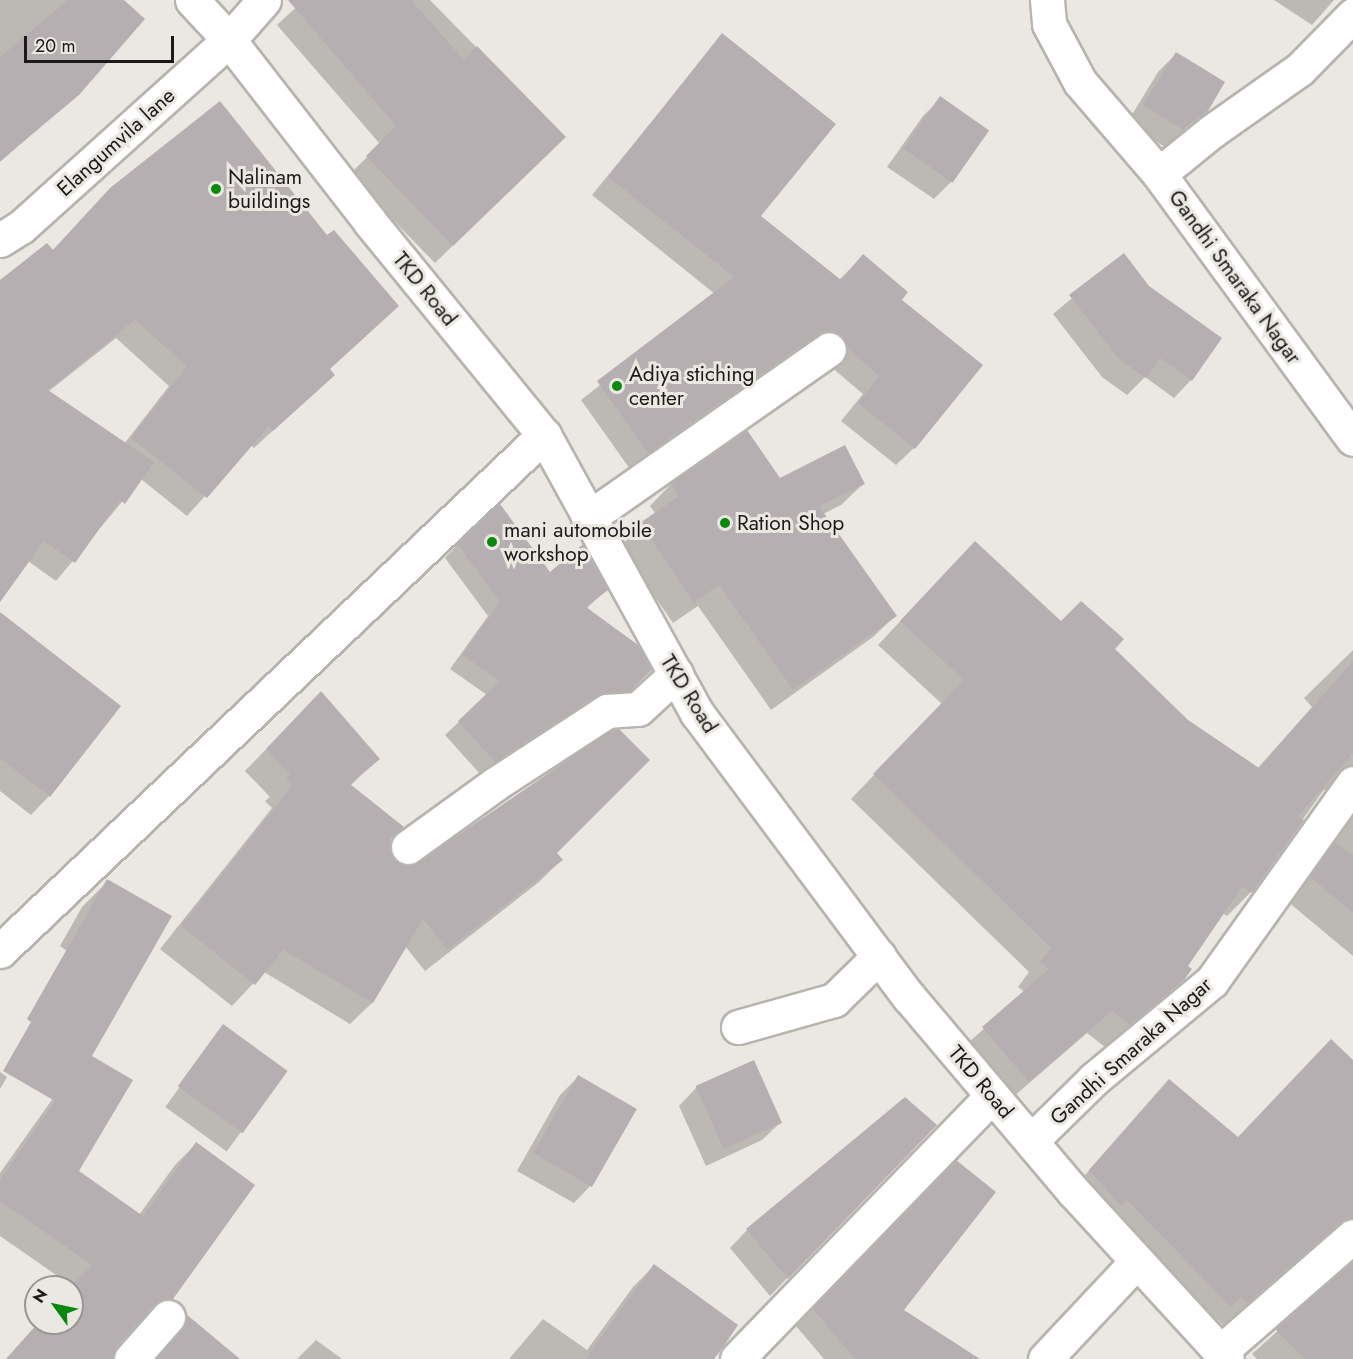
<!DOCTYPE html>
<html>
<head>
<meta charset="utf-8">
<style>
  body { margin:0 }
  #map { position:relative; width:1353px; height:1359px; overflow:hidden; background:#ebe8e3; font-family:Jost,sans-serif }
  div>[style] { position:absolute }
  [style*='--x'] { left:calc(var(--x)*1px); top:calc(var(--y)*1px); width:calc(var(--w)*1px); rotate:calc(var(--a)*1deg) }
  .shadow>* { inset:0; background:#0003; transform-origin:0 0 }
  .building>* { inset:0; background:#b5afb2; transform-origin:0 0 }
  .roads { filter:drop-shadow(2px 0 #b7b4af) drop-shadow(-2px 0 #b7b4af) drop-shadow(0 2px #b7b4af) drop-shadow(0 -2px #b7b4af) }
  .street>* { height:33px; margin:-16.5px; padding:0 16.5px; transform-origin:16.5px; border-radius:16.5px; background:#fff }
  .secondary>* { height:33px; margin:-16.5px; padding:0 16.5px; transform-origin:16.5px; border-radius:16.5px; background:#fff }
  .dots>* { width:16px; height:16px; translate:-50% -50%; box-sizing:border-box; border:3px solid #ebe8e3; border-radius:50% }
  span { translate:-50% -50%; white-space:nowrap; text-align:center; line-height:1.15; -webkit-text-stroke:6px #ebe8e3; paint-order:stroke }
  .street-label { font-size:21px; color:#1b1a18 }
  .poi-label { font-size:21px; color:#1b1a18 }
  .left { translate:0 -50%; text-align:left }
  .north { position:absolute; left:24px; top:1275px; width:60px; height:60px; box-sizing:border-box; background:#ebe8e3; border:2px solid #989692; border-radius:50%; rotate:303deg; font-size:16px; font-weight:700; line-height:24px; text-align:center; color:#1b1a18 }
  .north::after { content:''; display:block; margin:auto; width:21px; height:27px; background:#08880d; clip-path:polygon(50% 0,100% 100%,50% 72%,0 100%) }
  .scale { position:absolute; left:24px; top:36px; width:150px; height:27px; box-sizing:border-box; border:3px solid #1b1a18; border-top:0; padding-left:8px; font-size:18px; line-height:21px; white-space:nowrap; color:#1b1a18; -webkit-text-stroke:4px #ebe8e3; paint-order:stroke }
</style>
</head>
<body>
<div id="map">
  <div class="shadow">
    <i style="clip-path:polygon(0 0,121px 0,78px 94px,0 162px)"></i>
    <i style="clip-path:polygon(304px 0,430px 0,564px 137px,435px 263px,349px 175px,380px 144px,277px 25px)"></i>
    <i style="clip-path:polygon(1274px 0,1334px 0,1312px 25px)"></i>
    <i style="clip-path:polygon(722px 35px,759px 217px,839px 280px,863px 256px,899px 300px,914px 448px,896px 465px,841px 421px,863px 394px,830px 366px,630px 469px,581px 400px,715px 294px,592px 195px)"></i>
    <i style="clip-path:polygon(1176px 54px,1206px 110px,1165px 147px,1127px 123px,1158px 72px)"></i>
    <i style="clip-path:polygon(941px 98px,951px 182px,934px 199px,887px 167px,923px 116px)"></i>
    <i style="clip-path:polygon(evenodd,111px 188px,333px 375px,254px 448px,251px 445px,187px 516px,141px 479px,56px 581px,28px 561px,0 599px,0 282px,52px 251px,111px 188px,116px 338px,169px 386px,124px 444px,44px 395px,116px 338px)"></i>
    <i style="clip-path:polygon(1124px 255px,1191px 380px,1174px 398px,1145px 377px,1127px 395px,1102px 377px,1053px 314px)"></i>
    <i style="clip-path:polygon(779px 480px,863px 484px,841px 505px,823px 514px,895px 616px,873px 637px,771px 710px,698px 606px,673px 623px,620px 546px,656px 514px,650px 506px,671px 484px)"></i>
    <i style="clip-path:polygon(458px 544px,606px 590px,586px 609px,637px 684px,615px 704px,480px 774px,445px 735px,487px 695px,450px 669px,488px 616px,445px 558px)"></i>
    <i style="clip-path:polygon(951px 567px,1113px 649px,1187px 721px,1257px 769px,1312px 707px,1304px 698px,1353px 650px,1353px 956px,1287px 901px,1331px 787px,1323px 791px,1251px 892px,1227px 916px,1223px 913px,1186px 967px,1183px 979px,1158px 1003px,1105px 1047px,1087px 1033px,1005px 1104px,959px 1051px,1025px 992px,1018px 987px,1029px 972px,851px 799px,942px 704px,878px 645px)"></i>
    <i style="clip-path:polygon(0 614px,49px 796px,31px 815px,0 791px)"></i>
    <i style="clip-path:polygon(300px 714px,378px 759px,350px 786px,390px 839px,392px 860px,409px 867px,619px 731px,555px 853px,561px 860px,539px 882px,425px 971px,405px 946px,372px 1003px,350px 1024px,264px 972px,232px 1006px,160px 949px,272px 808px,265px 801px,270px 797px,245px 771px)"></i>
    <i style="clip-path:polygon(108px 881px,119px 988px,60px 946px,82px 907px)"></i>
    <i style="left:224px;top:1026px;width:76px;height:100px;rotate:36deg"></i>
    <i style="clip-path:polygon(754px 1062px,780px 1123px,762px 1140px,706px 1166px,679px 1106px,696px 1088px)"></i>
    <i style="clip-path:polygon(1353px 1062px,1353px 1359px,1257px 1359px,1252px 1354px,1344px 1271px,1348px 1257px,1325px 1241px,1223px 1325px,1217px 1319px,1207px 1329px,1067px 1195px,1169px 1082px,1237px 1139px)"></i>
    <i style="clip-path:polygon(0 1072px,7px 1077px,0 1089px)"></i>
    <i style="clip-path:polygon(68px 1077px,77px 1171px,139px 1215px,175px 1165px,196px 1144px,172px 1298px,151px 1320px,135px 1324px,116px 1346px,113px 1359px,6px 1359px,39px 1323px,72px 1323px,72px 1286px,0 1236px,0 1173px)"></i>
    <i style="clip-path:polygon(578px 1077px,591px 1185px,574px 1203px,517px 1171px,560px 1095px)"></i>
    <i style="clip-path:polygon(934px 1125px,770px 1296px,730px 1248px,747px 1230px)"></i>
    <i style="clip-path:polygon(939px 1179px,901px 1310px,977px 1359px,824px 1359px,796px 1326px)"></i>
    <i style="clip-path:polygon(654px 1266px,712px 1359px,509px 1359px,543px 1319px,587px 1350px,633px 1287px)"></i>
    <i style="clip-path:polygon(186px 1316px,238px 1359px,155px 1359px,166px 1337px)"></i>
    <i style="clip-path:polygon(316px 1340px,342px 1359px,297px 1359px)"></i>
  </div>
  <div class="building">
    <i style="clip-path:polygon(68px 0,124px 0,145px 19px,79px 95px,0 161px,0 57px)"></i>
    <i style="clip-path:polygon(288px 0,411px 0,464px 60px,477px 46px,566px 137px,453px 246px,366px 156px,396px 126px)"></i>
    <i style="clip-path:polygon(722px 33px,836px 124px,761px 216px,841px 280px,863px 254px,908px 292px,902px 300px,983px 365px,915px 449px,858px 403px,879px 376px,848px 349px,845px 339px,836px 332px,818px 334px,648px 453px,597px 381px,734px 277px,608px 177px)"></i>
    <i style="clip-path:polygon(1176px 52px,1225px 82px,1208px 111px,1183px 130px,1143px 105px)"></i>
    <i style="left:940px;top:96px;width:60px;height:64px;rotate:35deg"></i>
    <i style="clip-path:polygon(220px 101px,327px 235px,334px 230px,399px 306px,330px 369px,335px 375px,273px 431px,269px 426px,207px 498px,131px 438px,187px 366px,135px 320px,48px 390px,154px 462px,125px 504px,120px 500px,75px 563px,44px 541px,0 602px,0 280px,47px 243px,53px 250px,110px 188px)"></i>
    <i style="clip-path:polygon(1124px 253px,1149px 286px,1222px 338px,1192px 381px,1160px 358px,1146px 378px,1120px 360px,1069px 295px)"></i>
    <i style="clip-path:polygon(747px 430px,780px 478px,845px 445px,865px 484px,819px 506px,897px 616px,793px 690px,719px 585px,694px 603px,640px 523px,679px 496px,670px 483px)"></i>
    <i style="clip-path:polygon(500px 504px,550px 572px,583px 544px,608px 590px,586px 607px,638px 645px,652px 670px,630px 691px,597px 695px,495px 762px,458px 721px,500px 681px,462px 655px,500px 602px,457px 543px)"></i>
    <i style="clip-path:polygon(975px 541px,1061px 621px,1081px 601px,1124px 639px,1115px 649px,1188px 720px,1259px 768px,1353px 661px,1353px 753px,1298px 816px,1304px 820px,1252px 893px,1242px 887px,1188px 966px,1192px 969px,1184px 980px,1130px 1025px,1112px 1011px,1029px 1082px,982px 1027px,1049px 969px,1040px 962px,1051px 948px,873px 774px,964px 680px,900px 621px)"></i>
    <i style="clip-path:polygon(0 612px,121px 706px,50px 797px,0 758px)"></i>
    <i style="clip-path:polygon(321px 691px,380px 759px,350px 784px,404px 827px,391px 839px,389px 848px,401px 864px,419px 862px,613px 729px,619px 729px,650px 760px,557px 853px,563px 860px,447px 950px,423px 919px,373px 1003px,283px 950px,255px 985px,181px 926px,293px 785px,286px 778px,290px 774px,266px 749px)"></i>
    <i style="clip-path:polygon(1334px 842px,1353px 855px,1353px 913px,1309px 876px)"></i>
    <i style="clip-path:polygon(107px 879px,172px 916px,92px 1056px,133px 1080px,79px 1171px,143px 1216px,196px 1142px,255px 1185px,173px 1299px,154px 1305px,117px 1347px,113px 1359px,6px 1359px,38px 1323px,72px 1323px,70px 1287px,92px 1265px,0 1201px,0 1180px,55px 1101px,3px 1071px,31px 1022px,27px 1019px)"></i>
    <i style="left:223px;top:1024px;width:80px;height:77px;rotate:36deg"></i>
    <i style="clip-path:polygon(1331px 1039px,1353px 1060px,1353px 1218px,1341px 1222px,1248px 1303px,1241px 1297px,1231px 1307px,1127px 1200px,1121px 1206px,1089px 1170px,1169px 1079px,1238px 1137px)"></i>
    <i style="left:754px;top:1060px;width:69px;height:64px;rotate:66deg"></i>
    <i style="left:578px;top:1075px;width:68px;height:90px;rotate:30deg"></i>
    <i style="clip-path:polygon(905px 1097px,937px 1125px,788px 1279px,746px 1229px)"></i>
    <i style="clip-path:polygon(956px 1160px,996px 1192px,904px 1310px,980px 1359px,855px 1359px,812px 1308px)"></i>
    <i style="clip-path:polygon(1353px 1261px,1353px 1359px,1305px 1359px,1275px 1329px)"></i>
    <i style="clip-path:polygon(654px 1264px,738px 1325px,724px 1346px,714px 1359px,585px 1359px)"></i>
    <i style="clip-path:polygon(186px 1314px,240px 1359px,156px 1359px,182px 1329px)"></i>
  </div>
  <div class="roads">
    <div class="street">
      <i style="--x:1047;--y:0;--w:24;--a:85"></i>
      <i style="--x:1049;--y:24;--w:66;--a:61.9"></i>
      <i style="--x:1080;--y:82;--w:121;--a:49.3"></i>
      <i style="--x:1353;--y:15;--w:76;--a:134.5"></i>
      <i style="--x:1300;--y:69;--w:108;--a:144.8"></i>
      <i style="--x:1212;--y:131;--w:68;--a:140.9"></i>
      <i style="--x:1159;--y:174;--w:328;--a:53.8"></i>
      <i style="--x:0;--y:240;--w:25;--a:-32"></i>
      <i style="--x:21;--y:227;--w:280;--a:-42"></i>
      <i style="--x:229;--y:40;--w:53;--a:-48.8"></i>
      <i style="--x:588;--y:518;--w:294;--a:-35"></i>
      <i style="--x:408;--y:847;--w:107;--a:-35.9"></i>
      <i style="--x:495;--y:784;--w:134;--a:-33.1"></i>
      <i style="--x:607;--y:711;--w:31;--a:-4"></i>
      <i style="--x:638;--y:709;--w:52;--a:-42.6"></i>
      <i style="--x:0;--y:951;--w:750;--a:-43.49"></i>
      <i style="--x:738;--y:1027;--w:100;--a:-15.7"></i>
      <i style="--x:834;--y:1000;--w:63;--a:-44.4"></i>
      <i style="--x:1031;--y:1141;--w:88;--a:-44.5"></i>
      <i style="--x:1094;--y:1079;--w:153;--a:-39.7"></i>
      <i style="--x:1212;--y:981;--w:243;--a:-54.5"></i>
      <i style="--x:1220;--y:1352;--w:176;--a:-41.1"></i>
      <i style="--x:131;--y:1359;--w:56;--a:-48.6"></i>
      <i style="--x:737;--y:1359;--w:365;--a:-45.9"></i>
      <i style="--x:1045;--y:1359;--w:134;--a:-46.8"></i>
    </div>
    <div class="secondary">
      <i style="--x:192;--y:0;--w:54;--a:47.2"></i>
      <i style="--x:229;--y:40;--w:230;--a:52.2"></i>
      <i style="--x:370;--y:222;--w:275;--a:50.8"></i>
      <i style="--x:544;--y:435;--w:317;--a:61.2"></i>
      <i style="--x:697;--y:713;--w:354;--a:53.3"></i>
      <i style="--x:909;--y:997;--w:255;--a:49.8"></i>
      <i style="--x:1074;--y:1192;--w:226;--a:47.5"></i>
    </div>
  </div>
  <div class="dots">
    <i style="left:216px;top:189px;background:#08880d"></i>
    <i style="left:617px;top:386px;background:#08880d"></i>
    <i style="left:725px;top:523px;background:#08880d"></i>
    <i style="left:492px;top:542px;background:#08880d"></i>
  </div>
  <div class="street-label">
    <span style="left:116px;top:142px;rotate:-42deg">Elangumvila lane</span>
    <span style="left:1235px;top:277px;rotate:54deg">Gandhi Smaraka Nagar</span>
    <span style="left:425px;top:289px;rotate:51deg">TKD Road</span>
    <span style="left:689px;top:694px;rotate:58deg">TKD Road</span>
    <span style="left:1131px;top:1051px;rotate:-42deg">Gandhi Smaraka Nagar</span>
    <span style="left:981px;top:1082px;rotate:50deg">TKD Road</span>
  </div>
  <div class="poi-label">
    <span class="left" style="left:228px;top:189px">Nalinam<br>buildings</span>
    <span class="left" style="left:629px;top:386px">Adiya stiching<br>center</span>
    <span class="left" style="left:737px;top:523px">Ration Shop</span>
    <span class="left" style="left:504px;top:542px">mani automobile<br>workshop</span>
  </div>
  <div class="north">N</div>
  <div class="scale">20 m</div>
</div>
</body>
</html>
